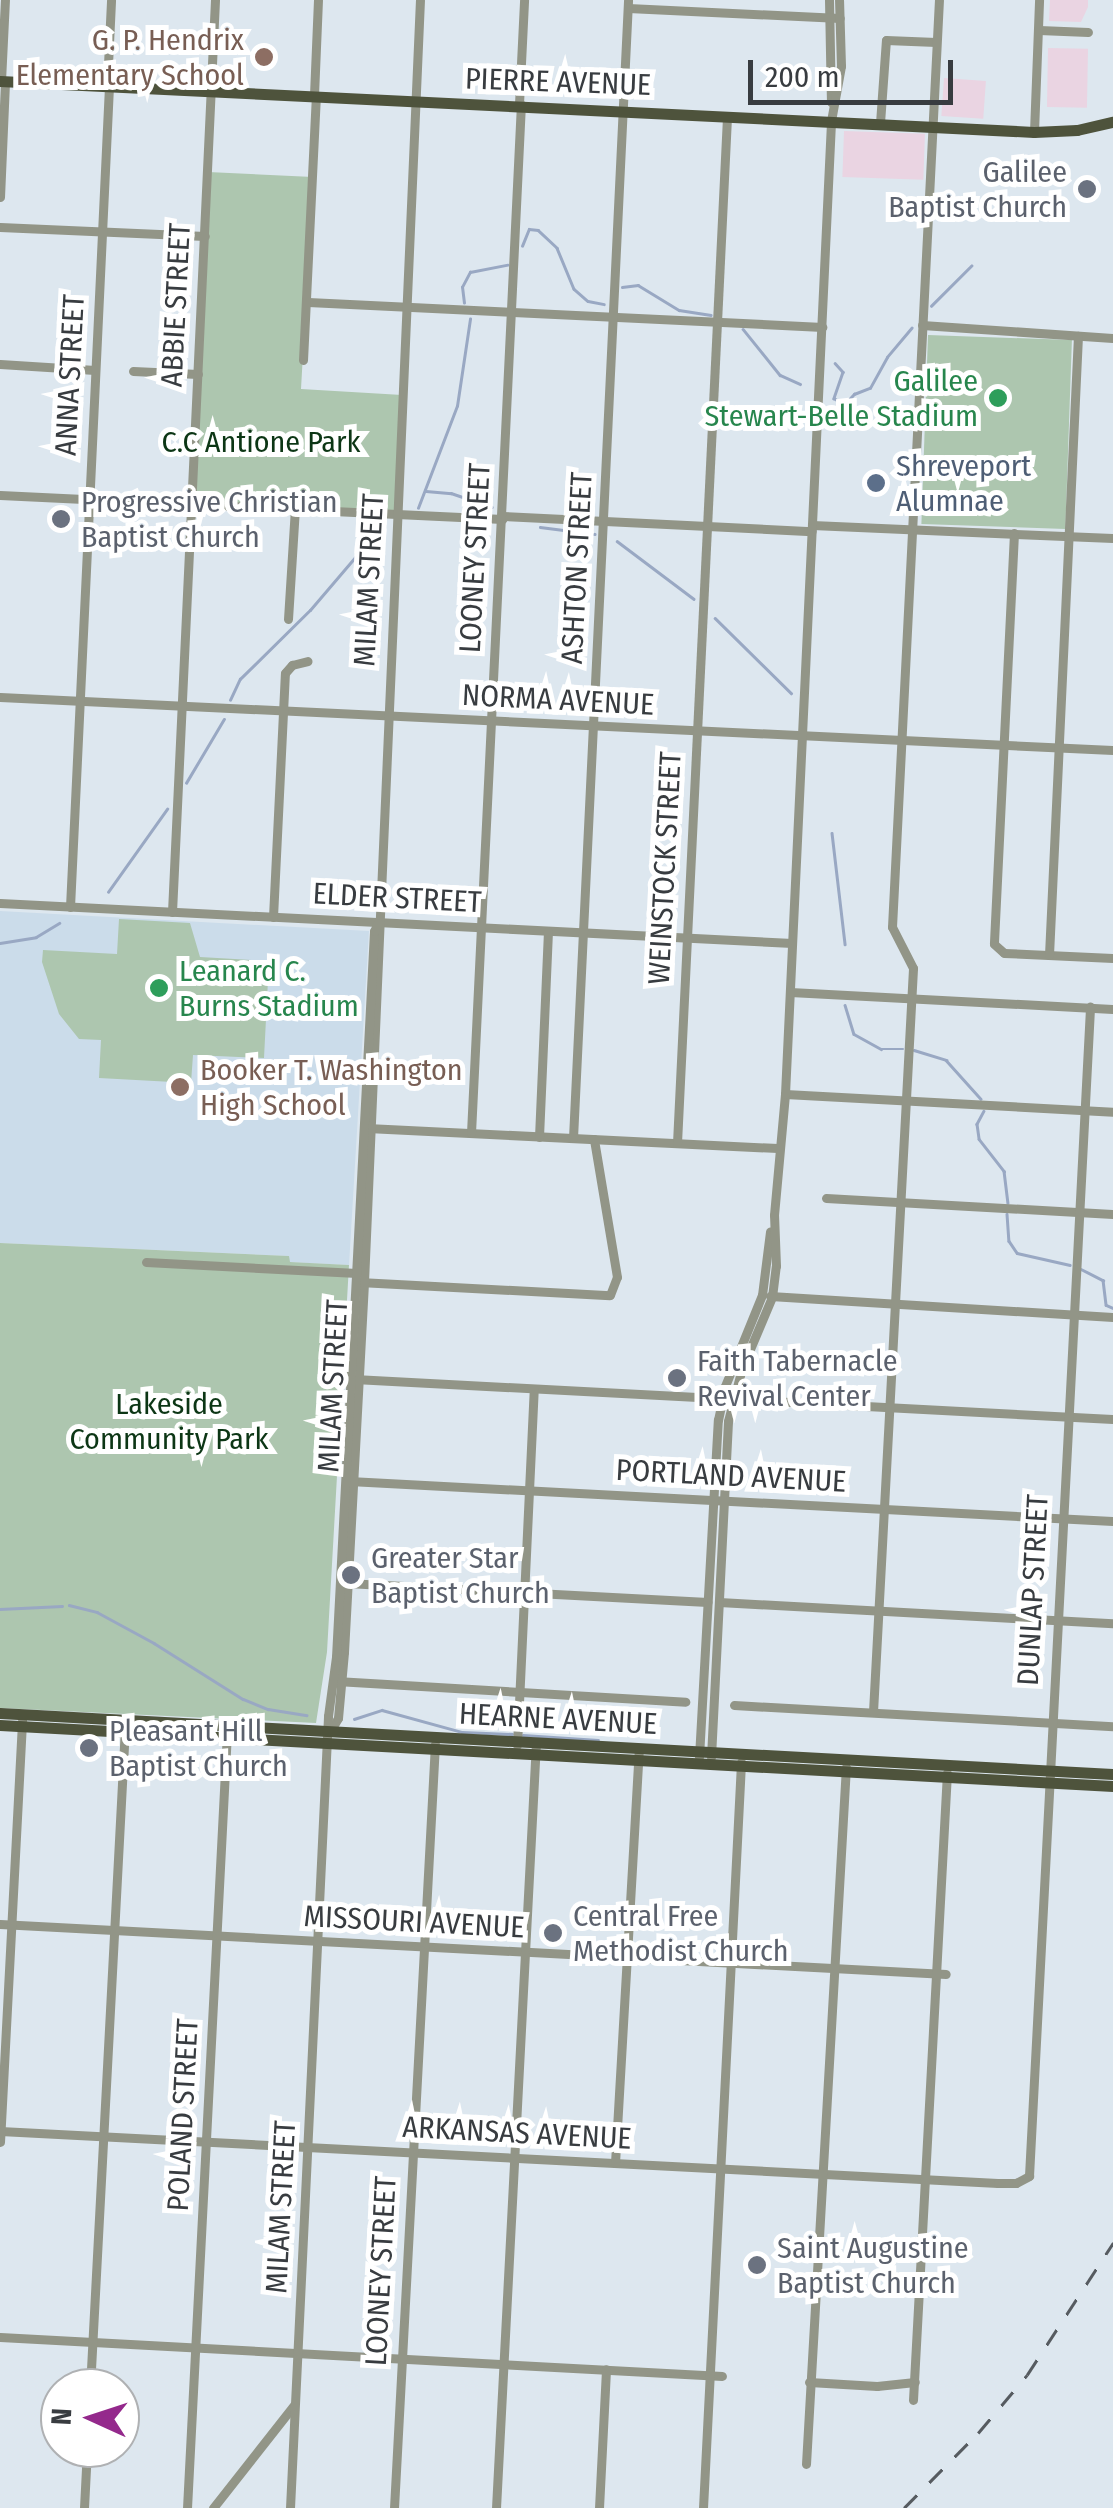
<!DOCTYPE html>
<html>
<head>
<meta charset="utf-8">
<style>
  body { margin:0 }
  #map { position:relative; width:1113px; height:2508px; overflow:hidden; background:#dde7ef; font-family:"Fira Sans Condensed",sans-serif }
  div>[style] { position:absolute }
  [style*='--x'] { left:calc(var(--x)*1px); top:calc(var(--y)*1px); width:calc(var(--w)*1px); rotate:calc(var(--a)*1deg) }
  .commercial>* { inset:0; background:#ead4e2; transform-origin:0 0 }
  .built>* { inset:0; background:#cbdcea }
  .green>* { inset:0; background:#adc6af; transform-origin:0 0 }
  .stream>* { height:2.5px; margin:-1.25px; padding:0 1.25px; transform-origin:1.25px; border-radius:1.25px; background:#99a8c3 }
  .minor>* { height:9px; margin:-4.5px; padding:0 4.5px; transform-origin:4.5px; border-radius:4.5px; background:#929587 }
  .major>* { height:11px; margin:-5.5px; padding:0 5.5px; transform-origin:5.5px; border-radius:5.5px; background:#4e533c }
  .rail>* { height:2.5px; margin-top:-1.25px; transform-origin:0; background:repeating-linear-gradient(90deg,#565b60 0 18px,transparent 0 36px) }
  .dots>* { width:28px; height:28px; translate:-50% -50%; box-sizing:border-box; border:5px solid #fff; border-radius:50% }
  span { translate:-50% -50%; white-space:nowrap; text-align:center; line-height:1.15; -webkit-text-stroke:10px #fff; paint-order:stroke }
  .education-label { font-size:30px; color:#785e54 }
  .right { translate:-100% -50%; text-align:right }
  .left { translate:0 -50%; text-align:left }
  .street-label { font-size:30px; color:#383c40 }
  .worship-label { font-size:30px; color:#5b616d }
  .leisure-label { font-size:30px; color:#27864d }
  .park-label { font-size:30px; color:#0c3615 }
  .service-label { font-size:30px; color:#4e5e75 }
  .north { position:absolute; left:40px; top:2368px; width:100px; height:100px; box-sizing:border-box; background:#fff; border:2px solid #afb1b3; border-radius:50%; rotate:273deg; font-size:28px; font-weight:700; line-height:40px; text-align:center; color:#383c40 }
  .north::after { content:''; display:block; margin:auto; width:35px; height:45px; background:#94298c; clip-path:polygon(50% 0,100% 100%,50% 72%,0 100%) }
  .scale { position:absolute; left:748px; top:60px; width:205px; height:45px; box-sizing:border-box; border:5px solid #383c40; border-top:0; padding-left:12px; font-size:30px; line-height:35px; white-space:nowrap; color:#383c40; -webkit-text-stroke:8px #fff; paint-order:stroke }
</style>
</head>
<body>
<div id="map">
  <div class="commercial">
    <i style="clip-path:polygon(1050px 0,1088px 0,1088px 7px,1081px 22px,1049px 21px)"></i>
    <i style="left:1048px;top:48px;width:40px;height:59px;rotate:1deg"></i>
    <i style="left:944px;top:78px;width:42px;height:38px;rotate:4deg"></i>
    <i style="left:844px;top:131px;width:81px;height:46px;rotate:2deg"></i>
  </div>
  <div class="built">
    <i style="clip-path:polygon(0 911px,369px 931px,349px 1265px,289px 1262px,289px 1256px,0 1243px)"></i>
  </div>
  <div class="green">
    <i style="clip-path:polygon(208px 172px,313px 177px,301px 389px,402px 395px,397px 516px,192px 504px)"></i>
    <i style="left:928px;top:335px;width:144px;height:189px;rotate:2deg"></i>
    <i style="clip-path:polygon(119px 919px,190px 923px,200px 957px,269px 961px,264px 1058px,193px 1055px,191px 1083px,99px 1078px,101px 1040px,79px 1039px,59px 1014px,42px 962px,43px 950px,117px 954px)"></i>
    <i style="clip-path:polygon(0 1243px,289px 1256px,290px 1262px,349px 1265px,327px 1652px,316px 1723px,0 1708px)"></i>
  </div>
  <div class="stream">
    <i style="--x:522;--y:246;--w:18;--a:-68"></i>
    <i style="--x:529;--y:229;--w:9;--a:6"></i>
    <i style="--x:538;--y:230;--w:26;--a:43"></i>
    <i style="--x:557;--y:248;--w:44;--a:67.5"></i>
    <i style="--x:574;--y:289;--w:18;--a:41"></i>
    <i style="--x:588;--y:301;--w:16;--a:11"></i>
    <i style="--x:622;--y:287;--w:16;--a:-7"></i>
    <i style="--x:638;--y:285;--w:48;--a:31.4"></i>
    <i style="--x:679;--y:310;--w:32;--a:9"></i>
    <i style="--x:464;--y:303;--w:16;--a:-97"></i>
    <i style="--x:462;--y:287;--w:17;--a:-62"></i>
    <i style="--x:470;--y:272;--w:38;--a:-11"></i>
    <i style="--x:931;--y:306;--w:57;--a:-45"></i>
    <i style="--x:743;--y:329;--w:59;--a:51.2"></i>
    <i style="--x:780;--y:375;--w:22;--a:24"></i>
    <i style="--x:835;--y:363;--w:12;--a:48"></i>
    <i style="--x:843;--y:372;--w:28;--a:109"></i>
    <i style="--x:834;--y:398;--w:12;--a:35"></i>
    <i style="--x:844;--y:405;--w:15;--a:-48"></i>
    <i style="--x:854;--y:394;--w:17;--a:-21"></i>
    <i style="--x:870;--y:388;--w:35;--a:-61"></i>
    <i style="--x:887;--y:357;--w:38;--a:-50"></i>
    <i style="--x:426;--y:491;--w:25;--a:5"></i>
    <i style="--x:451;--y:493;--w:43;--a:18.9"></i>
    <i style="--x:418;--y:508;--w:109;--a:-69.1"></i>
    <i style="--x:457;--y:406;--w:88;--a:-81.5"></i>
    <i style="--x:540;--y:527;--w:55;--a:7.3"></i>
    <i style="--x:617;--y:541;--w:96;--a:37"></i>
    <i style="--x:715;--y:618;--w:107;--a:44.6"></i>
    <i style="--x:230;--y:700;--w:23;--a:-65"></i>
    <i style="--x:240;--y:679;--w:98;--a:-44.6"></i>
    <i style="--x:310;--y:610;--w:99;--a:-49.5"></i>
    <i style="--x:186;--y:783;--w:74;--a:-59.3"></i>
    <i style="--x:832;--y:833;--w:112;--a:83.3"></i>
    <i style="--x:108;--y:892;--w:102;--a:-54.6"></i>
    <i style="--x:0;--y:943;--w:36;--a:-9"></i>
    <i style="--x:36;--y:937;--w:27;--a:-31"></i>
    <i style="--x:845;--y:1005;--w:30;--a:73"></i>
    <i style="--x:854;--y:1034;--w:31;--a:29"></i>
    <i style="--x:881;--y:1049;--w:22;--a:0"></i>
    <i style="--x:914;--y:1050;--w:34;--a:17"></i>
    <i style="--x:946;--y:1060;--w:52;--a:48.1"></i>
    <i style="--x:984;--y:1111;--w:15;--a:118"></i>
    <i style="--x:977;--y:1124;--w:15;--a:82"></i>
    <i style="--x:979;--y:1139;--w:41;--a:52"></i>
    <i style="--x:1004;--y:1171;--w:32;--a:83"></i>
    <i style="--x:1007;--y:1214;--w:27;--a:86"></i>
    <i style="--x:1009;--y:1241;--w:14;--a:56"></i>
    <i style="--x:1017;--y:1253;--w:54;--a:12.8"></i>
    <i style="--x:1081;--y:1269;--w:25;--a:27"></i>
    <i style="--x:1103;--y:1280;--w:25;--a:83"></i>
    <i style="--x:1106;--y:1305;--w:8;--a:23"></i>
    <i style="--x:69;--y:1605;--w:29;--a:14"></i>
    <i style="--x:97;--y:1612;--w:65;--a:28.5"></i>
    <i style="--x:154;--y:1643;--w:105;--a:32.2"></i>
    <i style="--x:243;--y:1699;--w:27;--a:22"></i>
    <i style="--x:268;--y:1709;--w:39;--a:9"></i>
    <i style="--x:0;--y:1609;--w:62;--a:-2.8"></i>
    <i style="--x:354;--y:1719;--w:29;--a:-18"></i>
    <i style="--x:382;--y:1710;--w:83;--a:15.4"></i>
    <i style="--x:462;--y:1732;--w:50;--a:2.3"></i>
    <i style="--x:523;--y:1735;--w:75;--a:3.8"></i>
  </div>
  <div class="minor">
    <i style="--x:829;--y:0;--w:102;--a:88.9"></i>
    <i style="--x:628;--y:8;--w:212;--a:2.7"></i>
    <i style="--x:1039;--y:30;--w:49;--a:2.3"></i>
    <i style="--x:1;--y:81;--w:81;--a:-87.2"></i>
    <i style="--x:107;--y:86;--w:86;--a:-87.3"></i>
    <i style="--x:314;--y:95;--w:95;--a:-87.6"></i>
    <i style="--x:519;--y:104;--w:104;--a:-87.2"></i>
    <i style="--x:880;--y:123;--w:83;--a:-85.9"></i>
    <i style="--x:886;--y:40;--w:50;--a:2.3"></i>
    <i style="--x:1034;--y:132;--w:132;--a:-87.8"></i>
    <i style="--x:0;--y:197;--w:116;--a:-87.5"></i>
    <i style="--x:0;--y:227;--w:205;--a:2.5"></i>
    <i style="--x:308;--y:302;--w:515;--a:2.78"></i>
    <i style="--x:922;--y:325;--w:191;--a:3.9"></i>
    <i style="--x:303;--y:360;--w:264;--a:-87.2"></i>
    <i style="--x:0;--y:364;--w:95;--a:3.6"></i>
    <i style="--x:133;--y:371;--w:65;--a:2.6"></i>
    <i style="--x:0;--y:495;--w:503;--a:2.74"></i>
    <i style="--x:502;--y:516;--w:310;--a:2.8"></i>
    <i style="--x:812;--y:525;--w:301;--a:2.5"></i>
    <i style="--x:1014;--y:533;--w:411;--a:92.8"></i>
    <i style="--x:994;--y:944;--w:13;--a:42"></i>
    <i style="--x:1004;--y:953;--w:109;--a:2.6"></i>
    <i style="--x:288;--y:619;--w:110;--a:-86.4"></i>
    <i style="--x:0;--y:697;--w:1114;--a:2.73"></i>
    <i style="--x:0;--y:903;--w:793;--a:2.89"></i>
    <i style="--x:70;--y:907;--w:822;--a:-87.28"></i>
    <i style="--x:172;--y:912;--w:913;--a:-87.3"></i>
    <i style="--x:273;--y:917;--w:244;--a:-87.2"></i>
    <i style="--x:285;--y:673;--w:11;--a:-49"></i>
    <i style="--x:292;--y:665;--w:16;--a:-14"></i>
    <i style="--x:1049;--y:955;--w:620;--a:-87.32"></i>
    <i style="--x:790;--y:992;--w:323;--a:3"></i>
    <i style="--x:785;--y:1094;--w:328;--a:3.1"></i>
    <i style="--x:367;--y:1128;--w:411;--a:2.8"></i>
    <i style="--x:471;--y:1133;--w:1030;--a:-87.22"></i>
    <i style="--x:539;--y:1137;--w:206;--a:-87.5"></i>
    <i style="--x:573;--y:1138;--w:1139;--a:-87.23"></i>
    <i style="--x:677;--y:1143;--w:1028;--a:-87.21"></i>
    <i style="--x:826;--y:1198;--w:287;--a:3.2"></i>
    <i style="--x:146;--y:1262;--w:211;--a:3"></i>
    <i style="--x:359;--y:1282;--w:251;--a:3"></i>
    <i style="--x:610;--y:1295;--w:19;--a:-69"></i>
    <i style="--x:617;--y:1277;--w:140;--a:-99.5"></i>
    <i style="--x:770;--y:1296;--w:344;--a:3.5"></i>
    <i style="--x:354;--y:1379;--w:760;--a:3.02"></i>
    <i style="--x:349;--y:1481;--w:765;--a:3"></i>
    <i style="--x:346;--y:1583;--w:362;--a:3"></i>
    <i style="--x:719;--y:1602;--w:395;--a:3.1"></i>
    <i style="--x:336;--y:1681;--w:350;--a:3.4"></i>
    <i style="--x:734;--y:1705;--w:380;--a:3.2"></i>
    <i style="--x:873;--y:1712;--w:745;--a:-86.92"></i>
    <i style="--x:913;--y:968;--w:46;--a:-117.1"></i>
    <i style="--x:892;--y:927;--w:928;--a:-87.1"></i>
    <i style="--x:331;--y:1730;--w:14;--a:-60"></i>
    <i style="--x:338;--y:1718;--w:66;--a:-84.8"></i>
    <i style="--x:344;--y:1652;--w:371;--a:-86.9"></i>
    <i style="--x:364;--y:1282;--w:1283;--a:-87.5"></i>
    <i style="--x:517;--y:1745;--w:356;--a:-87.3"></i>
    <i style="--x:699;--y:1757;--w:338;--a:-86.8"></i>
    <i style="--x:718;--y:1420;--w:35;--a:-78"></i>
    <i style="--x:725;--y:1386;--w:98;--a:-67.9"></i>
    <i style="--x:762;--y:1295;--w:64;--a:-82.8"></i>
    <i style="--x:711;--y:1757;--w:336;--a:-87.1"></i>
    <i style="--x:728;--y:1421;--w:55;--a:-75.2"></i>
    <i style="--x:742;--y:1368;--w:77;--a:-67.1"></i>
    <i style="--x:772;--y:1297;--w:31;--a:-83"></i>
    <i style="--x:776;--y:1266;--w:51;--a:-92.2"></i>
    <i style="--x:774;--y:1215;--w:121;--a:-84.8"></i>
    <i style="--x:785;--y:1094;--w:974;--a:-87.29"></i>
    <i style="--x:831;--y:121;--w:56;--a:-79.7"></i>
    <i style="--x:841;--y:66;--w:66;--a:-91.7"></i>
    <i style="--x:0;--y:1924;--w:947;--a:3.03"></i>
    <i style="--x:0;--y:2131;--w:999;--a:2.98"></i>
    <i style="--x:998;--y:2183;--w:18;--a:0"></i>
    <i style="--x:1016;--y:2183;--w:15;--a:-28"></i>
    <i style="--x:1029;--y:2176;--w:1171;--a:-87.01"></i>
    <i style="--x:0;--y:2142;--w:422;--a:-87"></i>
    <i style="--x:615;--y:2163;--w:415;--a:-86.7"></i>
    <i style="--x:0;--y:2337;--w:723;--a:3.09"></i>
    <i style="--x:809;--y:2382;--w:68;--a:3.4"></i>
    <i style="--x:877;--y:2386;--w:38;--a:-6"></i>
    <i style="--x:90;--y:2388;--w:662;--a:-86.97"></i>
    <i style="--x:913;--y:2400;--w:628;--a:-86.9"></i>
    <i style="--x:806;--y:2464;--w:698;--a:-86.72"></i>
    <i style="--x:84;--y:2508;--w:60;--a:-87.1"></i>
    <i style="--x:187;--y:2508;--w:777;--a:-87.05"></i>
    <i style="--x:213;--y:2508;--w:131;--a:-51.8"></i>
    <i style="--x:290;--y:2508;--w:793;--a:-87.25"></i>
    <i style="--x:328;--y:1716;--w:60;--a:-82.3"></i>
    <i style="--x:336;--y:1657;--w:727;--a:-87"></i>
    <i style="--x:374;--y:931;--w:9;--a:-63"></i>
    <i style="--x:394;--y:2508;--w:765;--a:-86.93"></i>
    <i style="--x:496;--y:2508;--w:766;--a:-87.01"></i>
    <i style="--x:599;--y:2508;--w:139;--a:-87.1"></i>
    <i style="--x:703;--y:2508;--w:747;--a:-87.08"></i>
  </div>
  <div class="major">
    <i style="--x:0;--y:81;--w:1035;--a:2.82"></i>
    <i style="--x:1034;--y:132;--w:43;--a:-2.7"></i>
    <i style="--x:1077;--y:130;--w:37;--a:-13"></i>
    <i style="--x:0;--y:1713;--w:1115;--a:3.14"></i>
    <i style="--x:0;--y:1725;--w:1115;--a:3.14"></i>
  </div>
  <div class="rail">
    <i style="--x:904;--y:2508;--w:105;--a:-45.4"></i>
    <i style="--x:978;--y:2433;--w:76;--a:-49.8"></i>
    <i style="--x:1027;--y:2375;--w:158;--a:-56.9"></i>
  </div>
  <div class="dots">
    <i style="left:264px;top:57px;background:#8d6e63"></i>
    <i style="left:1087px;top:189px;background:#6b7280"></i>
    <i style="left:998px;top:398px;background:#2e9e5b"></i>
    <i style="left:876px;top:483px;background:#5c6f8a"></i>
    <i style="left:61px;top:519px;background:#6b7280"></i>
    <i style="left:159px;top:988px;background:#2e9e5b"></i>
    <i style="left:180px;top:1087px;background:#8d6e63"></i>
    <i style="left:677px;top:1378px;background:#6b7280"></i>
    <i style="left:351px;top:1575px;background:#6b7280"></i>
    <i style="left:89px;top:1748px;background:#6b7280"></i>
    <i style="left:553px;top:1933px;background:#6b7280"></i>
    <i style="left:757px;top:2265px;background:#6b7280"></i>
  </div>
  <div class="education-label">
    <span class="right" style="left:244px;top:57px">G. P. Hendrix<br>Elementary School</span>
    <span class="left" style="left:200px;top:1087px">Booker T. Washington<br>High School</span>
  </div>
  <div class="street-label">
    <span style="left:558px;top:82px;rotate:2deg">PIERRE AVENUE</span>
    <span style="left:176px;top:305px;rotate:-87deg">ABBIE STREET</span>
    <span style="left:70px;top:375px;rotate:-87deg">ANNA STREET</span>
    <span style="left:475px;top:558px;rotate:-87deg">LOONEY STREET</span>
    <span style="left:577px;top:568px;rotate:-87deg">ASHTON STREET</span>
    <span style="left:369px;top:580px;rotate:-87deg">MILAM STREET</span>
    <span style="left:558px;top:700px;rotate:3deg">NORMA AVENUE</span>
    <span style="left:665px;top:868px;rotate:-87deg">WEINSTOCK STREET</span>
    <span style="left:397px;top:898px;rotate:3deg">ELDER STREET</span>
    <span style="left:333px;top:1386px;rotate:-87deg">MILAM STREET</span>
    <span style="left:731px;top:1476px;rotate:3deg">PORTLAND AVENUE</span>
    <span style="left:1033px;top:1590px;rotate:-87deg">DUNLAP STREET</span>
    <span style="left:558px;top:1719px;rotate:3deg">HEARNE AVENUE</span>
    <span style="left:414px;top:1922px;rotate:3deg">MISSOURI AVENUE</span>
    <span style="left:183px;top:2115px;rotate:-87deg">POLAND STREET</span>
    <span style="left:517px;top:2133px;rotate:3deg">ARKANSAS AVENUE</span>
    <span style="left:281px;top:2207px;rotate:-87deg">MILAM STREET</span>
    <span style="left:381px;top:2271px;rotate:-87deg">LOONEY STREET</span>
  </div>
  <div class="worship-label">
    <span class="right" style="left:1067px;top:189px">Galilee<br>Baptist Church</span>
    <span class="left" style="left:81px;top:519px">Progressive Christian<br>Baptist Church</span>
    <span class="left" style="left:697px;top:1378px">Faith Tabernacle<br>Revival Center</span>
    <span class="left" style="left:371px;top:1575px">Greater Star<br>Baptist Church</span>
    <span class="left" style="left:109px;top:1748px">Pleasant Hill<br>Baptist Church</span>
    <span class="left" style="left:573px;top:1933px">Central Free<br>Methodist Church</span>
    <span class="left" style="left:777px;top:2265px">Saint Augustine<br>Baptist Church</span>
  </div>
  <div class="leisure-label">
    <span class="right" style="left:978px;top:398px">Galilee<br>Stewart-Belle Stadium</span>
    <span class="left" style="left:179px;top:988px">Leanard C.<br>Burns Stadium</span>
  </div>
  <div class="park-label">
    <span style="left:261px;top:442px">C.C Antione Park</span>
    <span style="left:169px;top:1421px">Lakeside<br>Community Park</span>
  </div>
  <div class="service-label">
    <span class="left" style="left:896px;top:483px">Shreveport<br>Alumnae</span>
  </div>
  <div class="north">N</div>
  <div class="scale">200 m</div>
</div>
</body>
</html>
